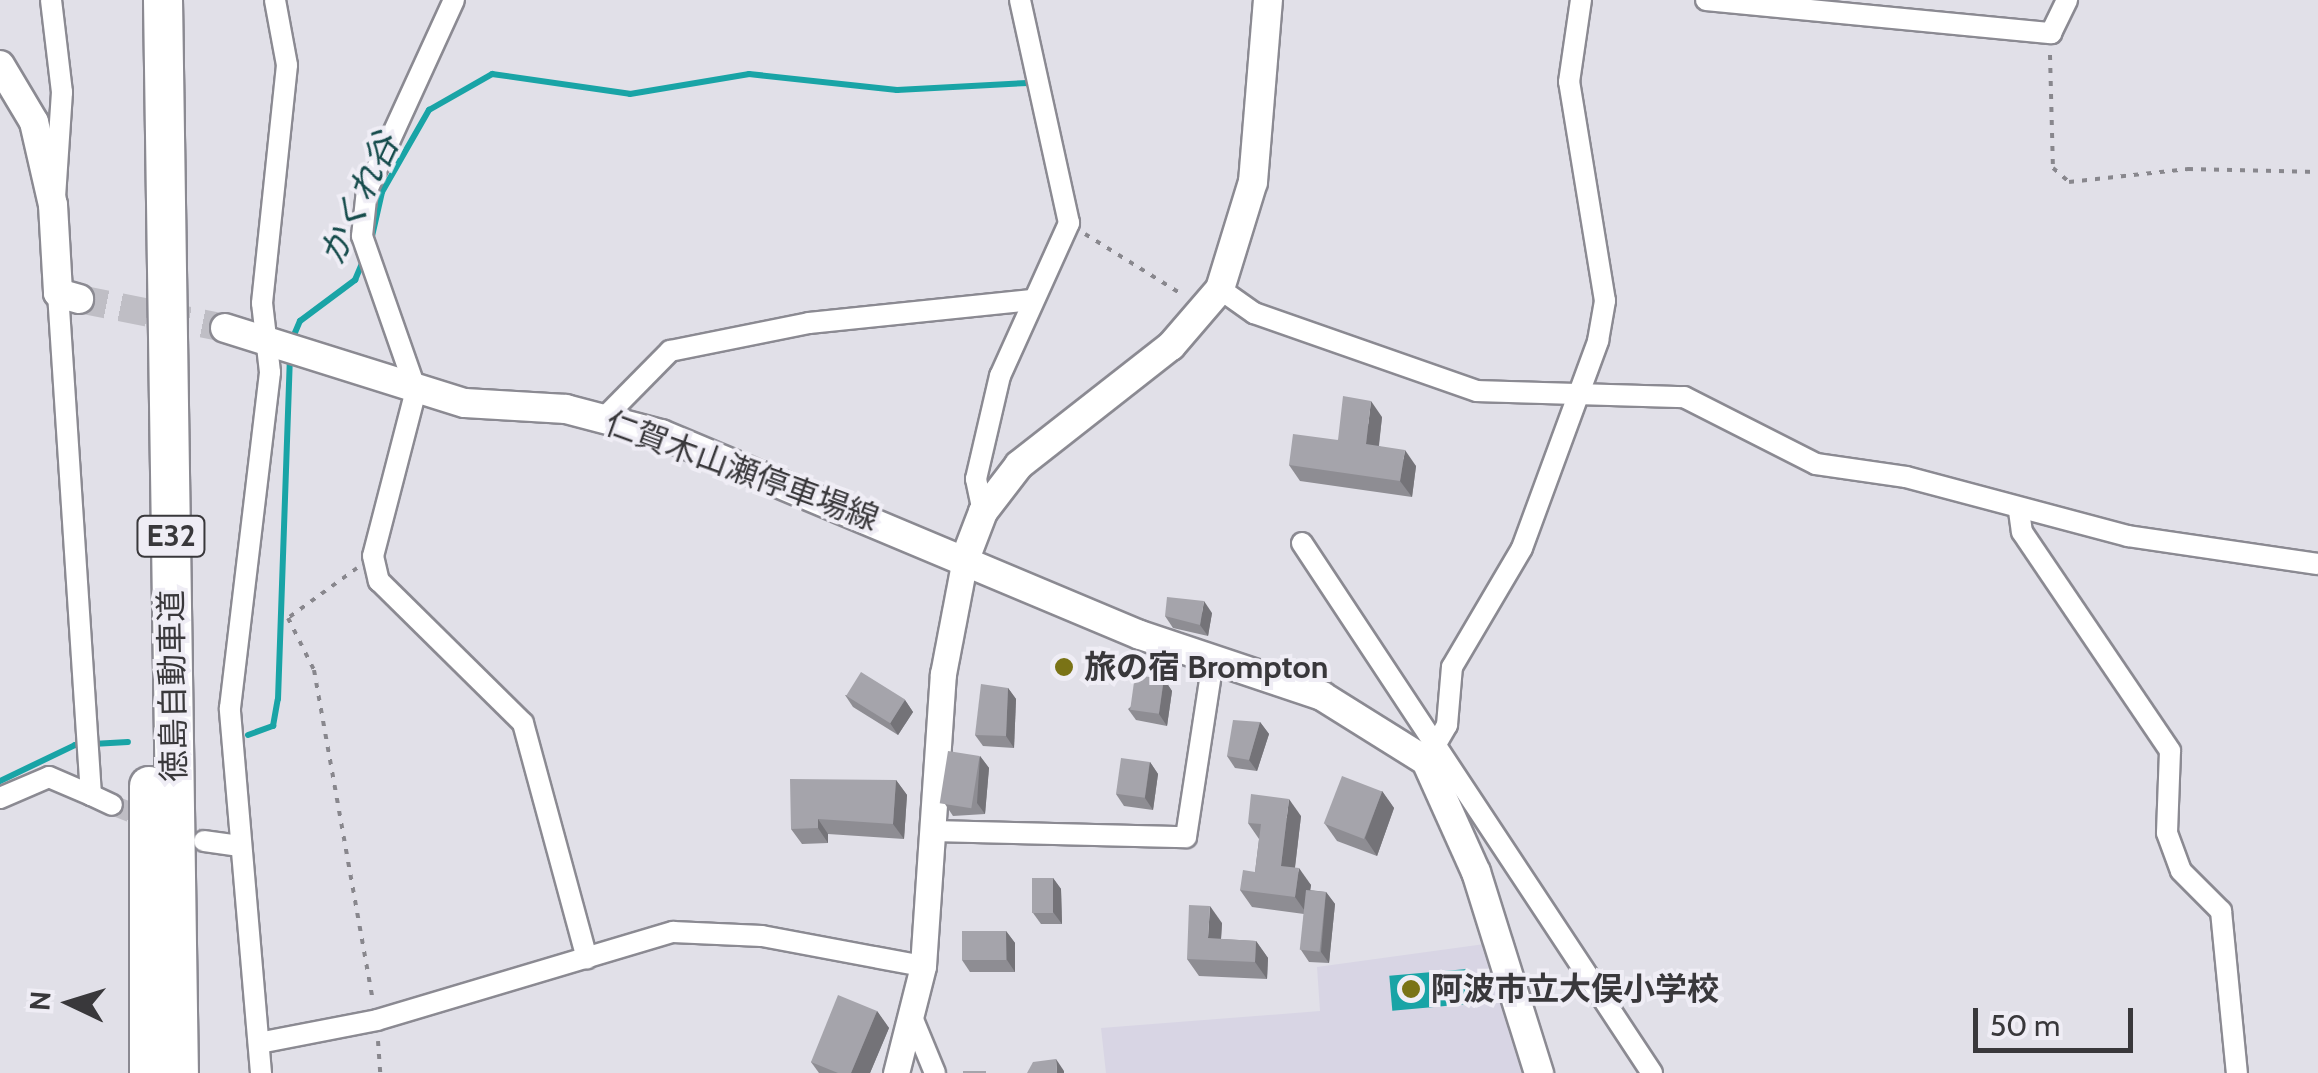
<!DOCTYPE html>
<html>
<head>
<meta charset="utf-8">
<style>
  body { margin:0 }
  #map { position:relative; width:2318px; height:1073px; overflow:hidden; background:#e1e0e8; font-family:Cabin,"Noto Sans JP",sans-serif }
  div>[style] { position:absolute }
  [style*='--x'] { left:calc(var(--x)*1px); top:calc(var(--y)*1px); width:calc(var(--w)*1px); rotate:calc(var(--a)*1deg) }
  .built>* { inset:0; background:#d8d5e4 }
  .water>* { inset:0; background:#19a4a6; transform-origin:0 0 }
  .stream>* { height:6px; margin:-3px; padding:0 3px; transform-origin:3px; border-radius:3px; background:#19a4a6 }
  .minor-tunnel>* { height:20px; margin-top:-10px; transform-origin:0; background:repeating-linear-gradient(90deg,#bfbec5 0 20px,transparent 0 30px) }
  .secondary-tunnel>* { height:28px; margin-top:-14px; transform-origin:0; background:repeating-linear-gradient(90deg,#bfbec5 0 28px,transparent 0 42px) }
  .path>* { height:4px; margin-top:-2px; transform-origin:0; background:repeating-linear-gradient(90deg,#88878d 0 5px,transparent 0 13px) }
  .roads { filter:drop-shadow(2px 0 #8b8a92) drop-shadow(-2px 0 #8b8a92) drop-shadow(0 2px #8b8a92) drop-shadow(0 -2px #8b8a92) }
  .minor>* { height:20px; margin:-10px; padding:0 10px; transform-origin:10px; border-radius:10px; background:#fff }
  .tertiary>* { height:25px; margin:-12.5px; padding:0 12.5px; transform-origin:12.5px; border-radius:12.5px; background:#fff }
  .secondary>* { height:28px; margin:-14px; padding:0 14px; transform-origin:14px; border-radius:14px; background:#fff }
  .motorway>* { height:38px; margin:-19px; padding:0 19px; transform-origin:19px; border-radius:19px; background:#fff }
  .wall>* { inset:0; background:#8e8d93 }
  .shaded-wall>* { inset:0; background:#747378 }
  .building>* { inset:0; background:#a5a4ab; transform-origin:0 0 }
  .dots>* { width:28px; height:28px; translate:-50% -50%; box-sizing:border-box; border:5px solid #efedf5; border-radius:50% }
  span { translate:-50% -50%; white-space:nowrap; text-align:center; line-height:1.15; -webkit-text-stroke:8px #efedf5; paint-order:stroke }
  .shield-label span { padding:2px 8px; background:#efedf5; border:2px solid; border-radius:8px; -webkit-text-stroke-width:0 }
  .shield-label { font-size:30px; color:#39383b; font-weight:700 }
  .street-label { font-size:32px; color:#39383b }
  .poi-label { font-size:32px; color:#39383b; font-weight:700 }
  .left { translate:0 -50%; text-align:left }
  .water-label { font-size:35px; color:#154b4b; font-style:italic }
  .north { position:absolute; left:20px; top:953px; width:100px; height:100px; -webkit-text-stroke:8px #efedf5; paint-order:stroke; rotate:274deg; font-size:28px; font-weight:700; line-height:40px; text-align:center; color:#39383b }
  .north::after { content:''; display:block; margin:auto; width:35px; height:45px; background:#39383b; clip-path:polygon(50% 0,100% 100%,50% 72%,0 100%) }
  .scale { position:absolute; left:1973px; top:1008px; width:160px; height:45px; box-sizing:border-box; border:5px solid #39383b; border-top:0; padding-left:12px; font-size:30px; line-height:35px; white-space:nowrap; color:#39383b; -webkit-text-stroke:8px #efedf5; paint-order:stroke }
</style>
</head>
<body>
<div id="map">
  <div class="built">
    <i style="clip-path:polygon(1492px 943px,1525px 1073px,1106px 1073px,1101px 1028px,1320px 1011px,1317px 967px)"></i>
  </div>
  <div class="water">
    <i style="left:1467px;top:969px;width:35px;height:78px;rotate:85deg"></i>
  </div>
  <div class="stream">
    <i style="--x:370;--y:245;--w:54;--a:-77.2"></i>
    <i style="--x:382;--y:192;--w:95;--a:-60.2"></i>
    <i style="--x:429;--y:110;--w:73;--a:-29.7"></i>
    <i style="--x:492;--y:74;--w:139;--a:8.2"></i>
    <i style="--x:630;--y:94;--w:121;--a:-9.5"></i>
    <i style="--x:749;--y:74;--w:149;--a:6.2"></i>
    <i style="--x:897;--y:90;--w:131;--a:-3.1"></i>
    <i style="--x:291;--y:342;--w:23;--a:-67"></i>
    <i style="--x:300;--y:321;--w:69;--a:-36.7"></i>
    <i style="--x:355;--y:280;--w:25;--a:-67"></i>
    <i style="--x:248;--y:735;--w:27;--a:-20"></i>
    <i style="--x:273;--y:726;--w:27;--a:-80"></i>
    <i style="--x:278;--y:699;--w:344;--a:-88"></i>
    <i style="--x:0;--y:781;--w:83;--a:-25.6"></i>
    <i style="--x:75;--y:745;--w:53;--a:-3.2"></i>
  </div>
  <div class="minor-tunnel">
    <i style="--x:112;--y:805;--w:99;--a:21.4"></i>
  </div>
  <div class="secondary-tunnel">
    <i style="--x:79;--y:299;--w:149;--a:11.2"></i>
  </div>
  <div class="path">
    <i style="--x:2050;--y:55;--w:113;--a:88.5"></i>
    <i style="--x:2053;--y:168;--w:21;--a:41"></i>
    <i style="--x:2069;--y:182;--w:120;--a:-6.2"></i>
    <i style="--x:2188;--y:169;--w:130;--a:1.3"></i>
    <i style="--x:1085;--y:234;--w:115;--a:31.9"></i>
    <i style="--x:357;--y:568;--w:85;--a:144.1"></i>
    <i style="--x:288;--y:618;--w:58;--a:63.4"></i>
    <i style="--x:314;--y:670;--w:337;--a:79.9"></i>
    <i style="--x:378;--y:1041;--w:32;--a:86"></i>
  </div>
  <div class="roads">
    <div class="minor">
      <i style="--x:51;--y:0;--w:93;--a:83.2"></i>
      <i style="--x:62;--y:92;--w:106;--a:93.8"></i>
      <i style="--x:454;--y:0;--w:209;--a:114.6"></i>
      <i style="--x:367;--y:190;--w:46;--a:96.2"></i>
      <i style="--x:362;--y:236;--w:163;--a:70.7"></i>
      <i style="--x:416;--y:390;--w:171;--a:104.5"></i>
      <i style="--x:373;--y:556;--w:26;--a:77"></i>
      <i style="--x:379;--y:581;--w:202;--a:44.6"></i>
      <i style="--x:523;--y:723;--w:244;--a:74.8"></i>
      <i style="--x:1706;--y:0;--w:347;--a:5.5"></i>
      <i style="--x:2051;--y:33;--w:37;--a:-64"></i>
      <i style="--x:1220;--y:289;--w:42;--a:35.2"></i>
      <i style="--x:1254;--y:313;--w:236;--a:19.3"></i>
      <i style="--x:1477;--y:391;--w:207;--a:1.7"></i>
      <i style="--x:1684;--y:397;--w:148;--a:26.9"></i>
      <i style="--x:1816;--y:464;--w:91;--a:8.2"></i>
      <i style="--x:1906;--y:477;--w:230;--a:14.9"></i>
      <i style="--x:2128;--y:536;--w:192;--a:8.4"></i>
      <i style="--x:58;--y:293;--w:503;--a:86.24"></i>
      <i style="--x:91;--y:795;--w:23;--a:25"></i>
      <i style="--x:605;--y:417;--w:93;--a:-45.4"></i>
      <i style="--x:670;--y:351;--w:142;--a:-11.4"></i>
      <i style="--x:809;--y:323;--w:224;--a:-5.9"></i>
      <i style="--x:2019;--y:511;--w:21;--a:82"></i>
      <i style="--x:2022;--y:532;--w:264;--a:55.9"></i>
      <i style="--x:2170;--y:751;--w:82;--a:92.1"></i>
      <i style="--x:2167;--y:833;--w:40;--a:69.8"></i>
      <i style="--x:2181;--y:871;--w:57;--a:45"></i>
      <i style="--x:2221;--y:911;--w:163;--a:84.4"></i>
      <i style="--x:983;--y:512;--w:34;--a:-102"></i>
      <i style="--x:976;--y:479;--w:106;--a:-76.9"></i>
      <i style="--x:1000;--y:376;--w:168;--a:-65.7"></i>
      <i style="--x:1069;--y:223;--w:228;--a:-102.4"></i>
      <i style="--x:1302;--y:543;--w:635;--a:56.56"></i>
      <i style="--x:1426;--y:761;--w:42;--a:-59.7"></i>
      <i style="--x:1447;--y:725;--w:58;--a:-85.1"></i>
      <i style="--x:1452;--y:667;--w:138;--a:-59.5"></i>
      <i style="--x:1522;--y:548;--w:221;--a:-69.8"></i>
      <i style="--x:1598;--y:341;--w:41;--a:-80.1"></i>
      <i style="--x:1605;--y:301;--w:222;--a:-99.3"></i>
      <i style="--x:1569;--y:82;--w:83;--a:-81.7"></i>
      <i style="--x:0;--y:798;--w:53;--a:-23.2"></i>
      <i style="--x:49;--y:777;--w:46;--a:23.2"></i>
      <i style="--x:933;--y:831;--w:253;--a:1.4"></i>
      <i style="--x:1186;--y:837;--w:179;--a:-81.3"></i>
      <i style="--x:204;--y:841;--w:35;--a:8"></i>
      <i style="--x:914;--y:1022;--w:55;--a:67.6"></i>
      <i style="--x:259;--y:1043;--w:120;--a:-11"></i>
      <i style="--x:377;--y:1020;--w:309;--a:-16.6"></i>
      <i style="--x:673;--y:932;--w:89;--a:2.6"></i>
      <i style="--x:762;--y:936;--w:164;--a:10.6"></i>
      <i style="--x:261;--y:1073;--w:366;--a:-94.9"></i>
      <i style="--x:230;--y:708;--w:338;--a:-83.2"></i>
      <i style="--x:270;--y:372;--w:69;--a:-96.6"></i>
      <i style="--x:262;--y:303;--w:239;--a:-84"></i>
      <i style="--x:287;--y:65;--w:66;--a:-100.5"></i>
    </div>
    <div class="tertiary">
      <i style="--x:896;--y:1073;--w:110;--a:-75.8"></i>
      <i style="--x:923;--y:966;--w:293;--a:-86.1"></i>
      <i style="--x:943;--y:674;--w:117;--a:-79.2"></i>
    </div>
    <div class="secondary">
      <i style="--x:0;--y:65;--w:66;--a:59.2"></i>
      <i style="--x:34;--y:122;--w:85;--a:77.1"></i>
      <i style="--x:53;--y:205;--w:88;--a:86.7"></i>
      <i style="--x:58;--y:293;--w:22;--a:16"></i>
      <i style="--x:225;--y:328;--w:251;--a:17.4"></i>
      <i style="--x:465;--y:403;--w:101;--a:3.4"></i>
      <i style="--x:566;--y:409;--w:98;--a:14.7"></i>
      <i style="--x:661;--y:434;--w:519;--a:22.76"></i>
      <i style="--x:1140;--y:635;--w:192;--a:18.5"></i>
      <i style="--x:1322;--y:696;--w:123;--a:32"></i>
      <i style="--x:1426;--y:761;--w:122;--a:65.8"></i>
      <i style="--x:1476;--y:872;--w:211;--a:72.6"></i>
      <i style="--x:965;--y:559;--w:50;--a:-69"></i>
      <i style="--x:983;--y:512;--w:59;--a:-52.5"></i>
      <i style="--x:1019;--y:465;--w:193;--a:-38.1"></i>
      <i style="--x:1171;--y:346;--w:75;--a:-49.3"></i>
      <i style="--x:1220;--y:289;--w:112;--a:-72.9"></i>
      <i style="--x:1253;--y:182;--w:183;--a:-85.3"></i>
    </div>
    <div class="motorway">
      <i style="--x:163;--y:0;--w:1073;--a:89.15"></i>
      <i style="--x:149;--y:786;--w:287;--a:90"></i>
    </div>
  </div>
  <div class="wall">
    <i style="clip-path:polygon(1382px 417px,1379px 446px,1416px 466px,1412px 497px,1300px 481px,1289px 465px)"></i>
    <i style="clip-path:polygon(1212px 613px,1208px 636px,1173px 628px,1165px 616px)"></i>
    <i style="clip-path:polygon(1164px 679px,1172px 691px,1167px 726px,1136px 720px,1128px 709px)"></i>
    <i style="clip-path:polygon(1008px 688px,1016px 699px,1014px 748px,983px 746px,975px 735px)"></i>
    <i style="clip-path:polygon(845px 695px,905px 700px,913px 712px,898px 735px,853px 707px)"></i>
    <i style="clip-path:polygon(1260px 722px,1269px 734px,1257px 771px,1235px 768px,1227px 756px)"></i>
    <i style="clip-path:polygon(980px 756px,989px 768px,985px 814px,953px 816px,945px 804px)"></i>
    <i style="clip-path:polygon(1150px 762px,1158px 774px,1153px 810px,1124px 806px,1116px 794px)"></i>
    <i style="clip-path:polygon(896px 780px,907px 795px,904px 839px,828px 834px,828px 843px,802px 844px,791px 829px)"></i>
    <i style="clip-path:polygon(1382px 791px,1394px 808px,1377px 856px,1337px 841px,1325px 824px)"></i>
    <i style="clip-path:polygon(1301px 816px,1295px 868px,1311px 885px,1310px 890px,1326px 892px,1335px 904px,1329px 963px,1309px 962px,1301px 950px,1304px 914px,1252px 907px,1240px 890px,1255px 872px,1259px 839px,1248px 823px)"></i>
    <i style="clip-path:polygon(1053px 878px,1061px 889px,1062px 924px,1041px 924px,1033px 913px)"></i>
    <i style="clip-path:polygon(1222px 923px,1221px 939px,1256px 941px,1268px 958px,1267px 979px,1199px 976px,1187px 959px)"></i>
    <i style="clip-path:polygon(1006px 931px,1015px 943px,1015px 972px,970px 972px,962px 960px)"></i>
    <i style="clip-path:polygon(877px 1011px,889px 1028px,870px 1073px,819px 1073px,811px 1062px)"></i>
  </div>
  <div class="shaded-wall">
    <i style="clip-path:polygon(1371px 401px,1382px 417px,1377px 460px,1366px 444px)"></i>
    <i style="clip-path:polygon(1405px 450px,1416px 466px,1412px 497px,1400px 481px)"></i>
    <i style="clip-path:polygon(1204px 601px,1212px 613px,1208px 636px,1200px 625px)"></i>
    <i style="clip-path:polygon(1164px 679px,1172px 691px,1167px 726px,1159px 714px)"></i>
    <i style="clip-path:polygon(1008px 688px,1016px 699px,1014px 748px,1006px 736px)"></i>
    <i style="clip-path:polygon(905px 700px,913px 712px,898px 735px,890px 723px)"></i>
    <i style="clip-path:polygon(1260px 722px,1269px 734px,1257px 771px,1249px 760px)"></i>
    <i style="clip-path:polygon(980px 756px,989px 768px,985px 814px,977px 803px)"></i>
    <i style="clip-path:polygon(1150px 762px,1158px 774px,1153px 810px,1145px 798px)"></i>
    <i style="clip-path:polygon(896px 780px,907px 795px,904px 839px,893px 824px)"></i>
    <i style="clip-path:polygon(1382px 791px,1394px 808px,1377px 856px,1365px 838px)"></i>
    <i style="clip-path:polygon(1289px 799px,1301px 816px,1293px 883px,1281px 866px)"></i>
    <i style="clip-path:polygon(818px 819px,828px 834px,828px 843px,818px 828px)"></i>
    <i style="clip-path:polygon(1299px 868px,1311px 885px,1307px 914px,1295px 897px)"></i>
    <i style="clip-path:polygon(1053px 878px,1061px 889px,1062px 924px,1053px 912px)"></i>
    <i style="clip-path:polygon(1326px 892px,1335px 904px,1329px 963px,1321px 952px)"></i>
    <i style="clip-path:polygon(1210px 906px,1222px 923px,1220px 956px,1208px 938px)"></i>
    <i style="clip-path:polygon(1006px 931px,1015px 943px,1015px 972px,1007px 960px)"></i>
    <i style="clip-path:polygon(1256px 941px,1268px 958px,1267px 979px,1255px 962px)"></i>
    <i style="clip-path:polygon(877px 1011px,889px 1028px,870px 1073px,851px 1073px)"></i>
    <i style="clip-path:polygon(1056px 1059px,1064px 1071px,1064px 1073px,1057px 1073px)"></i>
  </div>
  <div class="building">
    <i style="clip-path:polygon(1343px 396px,1371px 401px,1366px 444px,1405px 450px,1400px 481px,1289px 465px,1293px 434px,1338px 440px)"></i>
    <i style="clip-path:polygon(1167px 597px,1204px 601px,1200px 625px,1165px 616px)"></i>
    <i style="left:861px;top:672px;width:52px;height:28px;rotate:32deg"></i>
    <i style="left:1135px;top:675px;width:29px;height:35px;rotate:8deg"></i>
    <i style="clip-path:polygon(981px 684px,1008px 688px,1006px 736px,975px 735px)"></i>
    <i style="clip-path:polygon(1233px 720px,1260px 722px,1249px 760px,1227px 756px)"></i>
    <i style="left:948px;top:751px;width:32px;height:53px;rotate:9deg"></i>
    <i style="left:1121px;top:758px;width:29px;height:36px;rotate:8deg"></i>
    <i style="left:1342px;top:776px;width:43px;height:51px;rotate:21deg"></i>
    <i style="clip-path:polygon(790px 779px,896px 780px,893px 824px,818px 819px,818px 828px,791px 829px)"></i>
    <i style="clip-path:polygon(1251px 794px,1289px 799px,1281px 866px,1299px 868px,1295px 897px,1240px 890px,1243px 870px,1255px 872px,1261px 824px,1248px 823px)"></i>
    <i style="left:1032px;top:878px;width:21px;height:35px"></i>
    <i style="left:1306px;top:890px;width:20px;height:60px;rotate:6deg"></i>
    <i style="clip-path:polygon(1189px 905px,1210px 906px,1208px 938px,1256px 941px,1255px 962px,1187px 959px)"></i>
    <i style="left:962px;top:931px;width:44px;height:29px"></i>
    <i style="clip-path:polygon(838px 995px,877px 1011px,851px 1073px,838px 1073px,811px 1062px)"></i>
    <i style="clip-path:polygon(1056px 1059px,1057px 1073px,1027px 1073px,1033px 1062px)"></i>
    <i style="left:963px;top:1071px;width:23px;height:2px"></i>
  </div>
  <div class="dots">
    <i style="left:1064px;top:667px;background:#7a7316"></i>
    <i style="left:1411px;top:989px;background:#7a7316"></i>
  </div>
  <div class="shield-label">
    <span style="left:171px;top:536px">E32</span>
  </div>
  <div class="street-label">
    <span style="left:742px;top:471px;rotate:20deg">仁賀木山瀬停車場線</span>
    <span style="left:173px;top:686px;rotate:-91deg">徳島自動車道</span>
  </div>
  <div class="poi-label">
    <span class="left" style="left:1084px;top:667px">旅の宿 Brompton</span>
    <span class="left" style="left:1431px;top:989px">阿波市立大俣小学校</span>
  </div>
  <div class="water-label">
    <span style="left:359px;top:199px;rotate:-65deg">かくれ谷</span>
  </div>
  <div class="north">N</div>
  <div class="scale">50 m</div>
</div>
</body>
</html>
